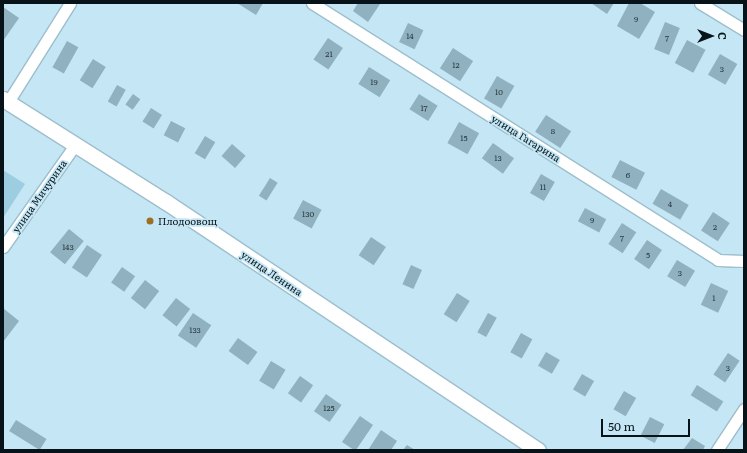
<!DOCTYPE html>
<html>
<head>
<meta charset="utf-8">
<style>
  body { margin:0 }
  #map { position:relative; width:747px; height:453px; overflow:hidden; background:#c4e6f5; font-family:Literata,serif }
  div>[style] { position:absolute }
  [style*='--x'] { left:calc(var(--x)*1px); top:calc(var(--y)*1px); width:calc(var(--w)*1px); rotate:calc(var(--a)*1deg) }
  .green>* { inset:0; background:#9ccde1 }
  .building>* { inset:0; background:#90b1bf; transform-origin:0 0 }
  .roads { filter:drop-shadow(1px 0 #9dbecc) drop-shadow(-1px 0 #9dbecc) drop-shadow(0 1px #9dbecc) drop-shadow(0 -1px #9dbecc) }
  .minor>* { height:11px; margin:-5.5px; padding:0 5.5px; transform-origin:5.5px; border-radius:5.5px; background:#fff }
  .secondary>* { height:15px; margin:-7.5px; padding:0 7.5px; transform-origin:7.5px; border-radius:7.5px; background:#fff }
  .dots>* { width:11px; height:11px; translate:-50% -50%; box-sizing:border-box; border:2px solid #c4e6f5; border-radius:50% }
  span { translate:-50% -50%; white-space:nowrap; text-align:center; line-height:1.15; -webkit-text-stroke:3.5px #c4e6f5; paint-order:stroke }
  .number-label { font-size:8px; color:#293a42 }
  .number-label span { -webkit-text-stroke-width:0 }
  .street-label { font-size:10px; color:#071318 }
  .poi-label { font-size:10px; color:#071318 }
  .left { translate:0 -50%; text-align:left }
  .frame { position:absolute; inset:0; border:4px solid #071318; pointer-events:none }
  .north { position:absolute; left:691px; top:16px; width:40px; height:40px; -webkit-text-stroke:3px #c4e6f5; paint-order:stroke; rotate:90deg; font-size:11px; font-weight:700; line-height:16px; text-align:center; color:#071318 }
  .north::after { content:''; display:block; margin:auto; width:14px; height:18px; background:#071318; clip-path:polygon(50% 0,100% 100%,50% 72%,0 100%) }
  .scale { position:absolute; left:601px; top:419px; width:89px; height:18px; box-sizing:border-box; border:2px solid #071318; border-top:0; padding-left:5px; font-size:12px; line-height:14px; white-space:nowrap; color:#071318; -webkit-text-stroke:3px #c4e6f5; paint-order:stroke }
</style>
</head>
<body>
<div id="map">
  <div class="green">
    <i style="clip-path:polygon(3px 170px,25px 184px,3px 218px)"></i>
  </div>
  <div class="building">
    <i style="clip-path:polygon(237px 3px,263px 3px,256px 15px)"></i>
    <i style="clip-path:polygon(358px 3px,378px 3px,380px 4px,368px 22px,353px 11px)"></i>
    <i style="clip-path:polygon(591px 3px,614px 3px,607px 14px)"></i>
    <i style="clip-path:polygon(629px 3px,640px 3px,655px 12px,639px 39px,617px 26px)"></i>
    <i style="clip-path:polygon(3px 7px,19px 18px,3px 41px)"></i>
    <i style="left:665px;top:22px;width:16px;height:29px;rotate:22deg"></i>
    <i style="left:408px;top:23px;width:17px;height:21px;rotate:25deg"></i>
    <i style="left:328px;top:38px;width:18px;height:26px;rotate:34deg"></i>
    <i style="left:687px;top:40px;width:21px;height:26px;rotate:28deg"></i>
    <i style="left:67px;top:41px;width:13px;height:30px;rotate:29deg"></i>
    <i style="left:453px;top:48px;width:24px;height:24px;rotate:33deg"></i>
    <i style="left:720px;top:54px;width:20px;height:24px;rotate:30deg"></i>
    <i style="left:93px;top:59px;width:15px;height:25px;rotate:32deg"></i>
    <i style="left:369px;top:67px;width:25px;height:20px;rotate:32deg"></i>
    <i style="left:497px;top:76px;width:20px;height:26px;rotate:30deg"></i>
    <i style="left:117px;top:85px;width:10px;height:19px;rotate:29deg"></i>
    <i style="left:133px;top:94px;width:9px;height:13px;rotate:36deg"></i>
    <i style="left:419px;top:94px;width:22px;height:18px;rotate:32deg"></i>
    <i style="left:151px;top:108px;width:13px;height:16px;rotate:32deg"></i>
    <i style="left:546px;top:115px;width:30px;height:20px;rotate:33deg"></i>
    <i style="left:171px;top:121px;width:16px;height:16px;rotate:27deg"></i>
    <i style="left:459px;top:122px;width:23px;height:24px;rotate:29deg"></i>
    <i style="left:205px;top:136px;width:12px;height:20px;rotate:31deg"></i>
    <i style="left:493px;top:143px;width:26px;height:19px;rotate:36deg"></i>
    <i style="left:232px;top:144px;width:18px;height:16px;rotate:41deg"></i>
    <i style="left:620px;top:160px;width:28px;height:19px;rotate:27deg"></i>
    <i style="left:541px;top:174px;width:16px;height:22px;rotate:30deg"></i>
    <i style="left:270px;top:178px;width:9px;height:21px;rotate:32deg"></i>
    <i style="left:661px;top:189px;width:32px;height:17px;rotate:30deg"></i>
    <i style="left:303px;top:200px;width:21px;height:21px;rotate:28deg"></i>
    <i style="left:585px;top:208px;width:24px;height:15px;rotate:28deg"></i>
    <i style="left:713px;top:212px;width:20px;height:22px;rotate:33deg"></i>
    <i style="left:622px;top:223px;width:17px;height:25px;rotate:33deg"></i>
    <i style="left:69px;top:229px;width:19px;height:30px;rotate:39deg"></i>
    <i style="left:371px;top:237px;width:18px;height:22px;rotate:34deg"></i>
    <i style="left:647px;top:240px;width:18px;height:23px;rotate:34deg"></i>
    <i style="left:87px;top:245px;width:18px;height:27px;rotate:34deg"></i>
    <i style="left:677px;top:260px;width:21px;height:19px;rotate:31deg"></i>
    <i style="left:411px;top:265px;width:12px;height:21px;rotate:24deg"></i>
    <i style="left:122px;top:267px;width:16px;height:19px;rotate:35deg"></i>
    <i style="left:145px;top:280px;width:18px;height:23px;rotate:38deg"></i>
    <i style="left:711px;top:283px;width:19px;height:24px;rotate:25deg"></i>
    <i style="left:457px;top:293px;width:15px;height:25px;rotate:32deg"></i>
    <i style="left:176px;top:298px;width:18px;height:22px;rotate:38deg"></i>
    <i style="clip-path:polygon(3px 308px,19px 321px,3px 342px)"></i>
    <i style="left:193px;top:313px;width:22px;height:27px;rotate:34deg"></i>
    <i style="left:488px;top:313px;width:10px;height:22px;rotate:29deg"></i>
    <i style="left:521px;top:333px;width:13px;height:22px;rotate:29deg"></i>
    <i style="left:238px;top:338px;width:24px;height:16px;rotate:36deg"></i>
    <i style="left:546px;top:352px;width:16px;height:16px;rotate:30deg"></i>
    <i style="left:728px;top:353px;width:14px;height:26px;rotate:34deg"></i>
    <i style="left:271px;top:361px;width:17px;height:23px;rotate:31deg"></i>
    <i style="left:582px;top:374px;width:14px;height:18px;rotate:30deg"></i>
    <i style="left:300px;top:376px;width:16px;height:21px;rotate:35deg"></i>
    <i style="left:697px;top:385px;width:31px;height:12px;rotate:32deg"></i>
    <i style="left:624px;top:391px;width:14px;height:21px;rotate:30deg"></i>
    <i style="left:326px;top:394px;width:19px;height:21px;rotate:35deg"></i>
    <i style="clip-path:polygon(360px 416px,373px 425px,356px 450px,354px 450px,342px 442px)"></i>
    <i style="left:650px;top:417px;width:16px;height:21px;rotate:27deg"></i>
    <i style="left:16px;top:420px;width:36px;height:13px;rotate:32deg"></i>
    <i style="clip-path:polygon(381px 430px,397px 441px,391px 450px,368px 450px)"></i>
    <i style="clip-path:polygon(692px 438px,705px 446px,703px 450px,683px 450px)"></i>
    <i style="clip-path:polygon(407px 445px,415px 450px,403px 450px)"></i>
  </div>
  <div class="roads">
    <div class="minor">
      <i style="--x:312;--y:3;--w:481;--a:32.3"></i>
      <i style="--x:718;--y:260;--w:26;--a:2"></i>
      <i style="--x:700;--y:3;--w:52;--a:31.5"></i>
      <i style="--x:8;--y:102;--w:117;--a:-57.9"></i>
      <i style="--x:3;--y:247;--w:125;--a:-54.8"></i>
      <i style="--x:717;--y:450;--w:49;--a:-56.6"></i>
    </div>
    <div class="secondary">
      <i style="--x:3;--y:99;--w:193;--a:32.3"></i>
      <i style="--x:166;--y:202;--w:447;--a:33.7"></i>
    </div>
  </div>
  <div class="dots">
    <i style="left:150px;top:221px;background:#9d6f21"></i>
  </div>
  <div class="number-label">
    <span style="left:636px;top:19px">9</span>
    <span style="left:410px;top:36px">14</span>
    <span style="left:667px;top:38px">7</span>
    <span style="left:329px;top:54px">21</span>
    <span style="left:456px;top:65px">12</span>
    <span style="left:722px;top:69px">3</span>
    <span style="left:374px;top:82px">19</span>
    <span style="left:499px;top:92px">10</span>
    <span style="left:424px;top:108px">17</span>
    <span style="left:553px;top:131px">8</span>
    <span style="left:464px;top:138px">15</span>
    <span style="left:498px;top:158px">13</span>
    <span style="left:628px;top:175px">6</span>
    <span style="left:543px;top:187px">11</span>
    <span style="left:670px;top:204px">4</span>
    <span style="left:308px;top:214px">130</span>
    <span style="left:592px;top:220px">9</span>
    <span style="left:715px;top:227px">2</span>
    <span style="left:622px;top:238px">7</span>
    <span style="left:68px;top:247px">143</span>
    <span style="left:648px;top:255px">5</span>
    <span style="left:680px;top:273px">3</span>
    <span style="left:714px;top:298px">1</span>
    <span style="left:195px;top:330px">133</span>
    <span style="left:728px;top:368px">3</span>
    <span style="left:329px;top:408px">125</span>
  </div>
  <div class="street-label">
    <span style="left:526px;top:138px;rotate:32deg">улица Гагарина</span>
    <span style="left:39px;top:196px;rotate:-55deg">улица Мичурина</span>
    <span style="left:272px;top:273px;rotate:34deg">улица Ленина</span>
  </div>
  <div class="poi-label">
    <span class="left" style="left:158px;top:221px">Плодоовощ</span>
  </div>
  <div class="frame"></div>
  <div class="north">С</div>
  <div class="scale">50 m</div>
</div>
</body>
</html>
